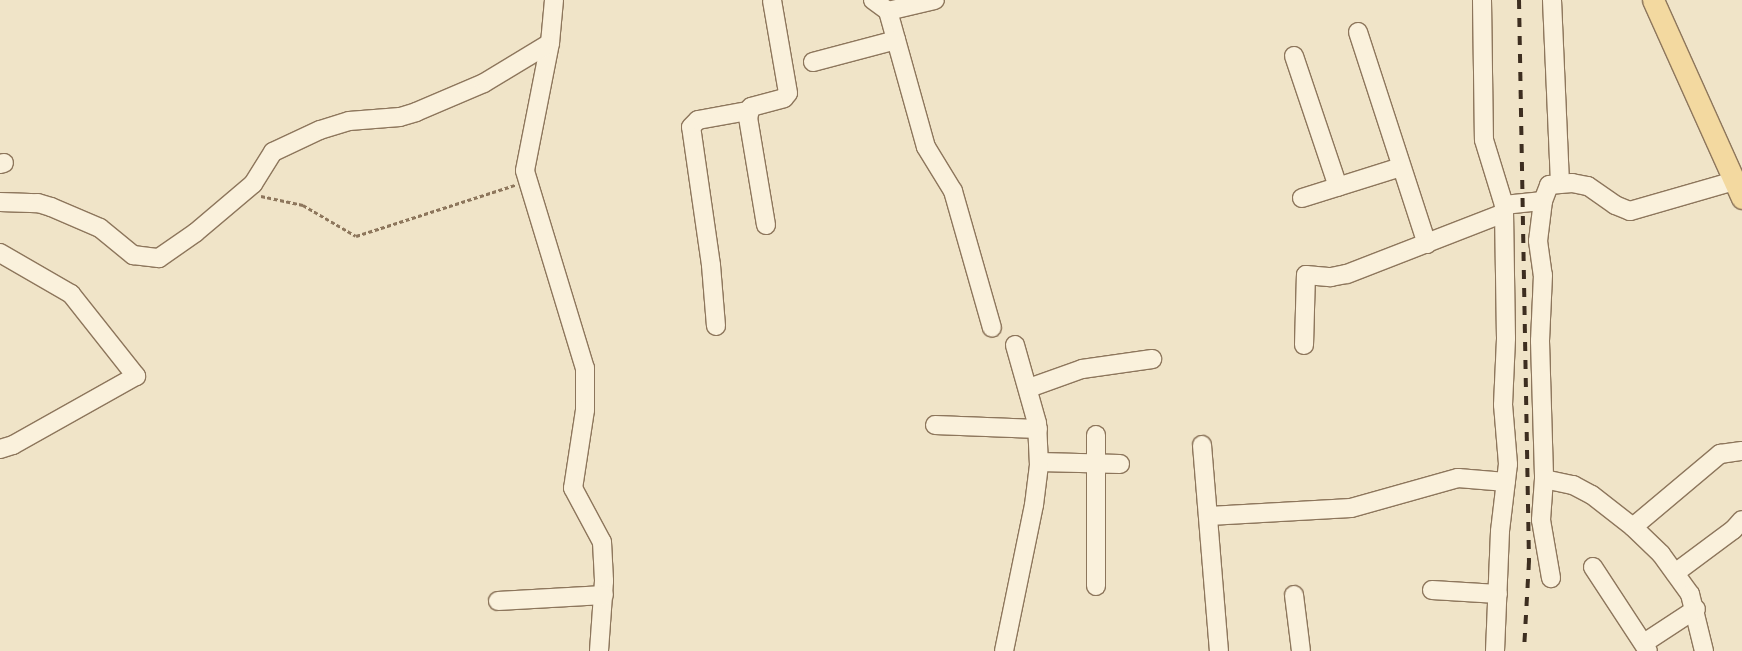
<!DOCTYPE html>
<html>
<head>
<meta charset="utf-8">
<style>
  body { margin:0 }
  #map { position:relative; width:1742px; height:651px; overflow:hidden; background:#f0e4c8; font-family:Literata,serif }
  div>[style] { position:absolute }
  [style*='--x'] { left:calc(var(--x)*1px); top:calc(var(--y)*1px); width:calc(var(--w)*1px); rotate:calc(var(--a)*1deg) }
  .path>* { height:2.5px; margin-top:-1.25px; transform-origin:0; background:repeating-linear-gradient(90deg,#8d765c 0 4px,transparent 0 6.5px) }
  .roads { filter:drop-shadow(1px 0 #8d765c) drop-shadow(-1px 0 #8d765c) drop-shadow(0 1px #8d765c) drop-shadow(0 -1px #8d765c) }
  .minor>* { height:18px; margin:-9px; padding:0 9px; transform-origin:9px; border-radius:9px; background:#faf1dc }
  .major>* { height:21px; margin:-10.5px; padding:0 10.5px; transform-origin:10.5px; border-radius:10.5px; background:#f3d9a0 }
  .rail>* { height:4px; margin-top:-2px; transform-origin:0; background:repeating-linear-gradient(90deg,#3d2e20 0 9px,transparent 0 18px) }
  span { translate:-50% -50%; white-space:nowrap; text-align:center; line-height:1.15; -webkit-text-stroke:4px #f7eed8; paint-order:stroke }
</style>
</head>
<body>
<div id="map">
  <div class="path">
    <i style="--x:261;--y:196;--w:43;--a:12.1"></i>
    <i style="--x:303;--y:205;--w:61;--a:30.3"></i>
    <i style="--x:356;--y:236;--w:167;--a:-17.8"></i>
  </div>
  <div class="roads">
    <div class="minor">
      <i style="--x:554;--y:0;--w:43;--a:95.3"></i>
      <i style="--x:550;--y:43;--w:130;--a:101.1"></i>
      <i style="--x:525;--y:171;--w:206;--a:73.1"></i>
      <i style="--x:585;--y:368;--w:42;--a:90"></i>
      <i style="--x:585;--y:410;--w:79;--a:98.7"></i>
      <i style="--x:573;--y:488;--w:61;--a:61.8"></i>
      <i style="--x:602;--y:542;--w:39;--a:87"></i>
      <i style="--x:604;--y:581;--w:70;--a:94.1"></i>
      <i style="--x:873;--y:0;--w:19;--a:36"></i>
      <i style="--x:888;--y:11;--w:141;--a:74.4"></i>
      <i style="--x:926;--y:147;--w:52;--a:58.5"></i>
      <i style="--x:953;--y:191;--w:142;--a:74.1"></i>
      <i style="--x:1482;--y:0;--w:140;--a:89.2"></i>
      <i style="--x:1484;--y:140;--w:68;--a:72.9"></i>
      <i style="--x:1504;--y:205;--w:39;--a:-6"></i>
      <i style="--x:1543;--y:201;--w:17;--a:-69"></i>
      <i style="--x:1549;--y:185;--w:23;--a:-5"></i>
      <i style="--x:1572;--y:183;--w:16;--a:11"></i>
      <i style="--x:1588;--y:186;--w:33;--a:35"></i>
      <i style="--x:1615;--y:205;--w:16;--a:22"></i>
      <i style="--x:1630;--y:211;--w:108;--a:-16.1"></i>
      <i style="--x:1552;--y:0;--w:184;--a:87.5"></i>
      <i style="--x:888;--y:11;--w:48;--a:-13.2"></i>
      <i style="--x:1358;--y:32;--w:223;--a:72"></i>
      <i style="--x:1294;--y:56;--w:138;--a:71.4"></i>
      <i style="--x:813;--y:62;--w:86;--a:-14.8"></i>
      <i style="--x:0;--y:164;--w:4;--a:-14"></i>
      <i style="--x:1302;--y:198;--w:104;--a:-17.4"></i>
      <i style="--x:1543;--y:201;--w:40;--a:97.1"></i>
      <i style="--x:1538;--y:241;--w:34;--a:82"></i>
      <i style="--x:1543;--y:275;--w:66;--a:92.6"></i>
      <i style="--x:1540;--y:341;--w:138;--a:88.3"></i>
      <i style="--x:1544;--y:479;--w:41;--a:94.2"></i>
      <i style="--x:1541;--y:520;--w:59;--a:80.2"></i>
      <i style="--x:0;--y:202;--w:38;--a:2"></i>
      <i style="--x:38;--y:203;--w:14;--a:17"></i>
      <i style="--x:51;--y:207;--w:53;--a:23.2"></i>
      <i style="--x:100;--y:228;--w:43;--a:39.3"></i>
      <i style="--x:133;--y:255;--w:26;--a:7"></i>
      <i style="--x:159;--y:258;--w:44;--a:-34.8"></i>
      <i style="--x:195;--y:233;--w:76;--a:-40.2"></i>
      <i style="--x:253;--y:184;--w:38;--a:-58"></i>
      <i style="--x:273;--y:152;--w:52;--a:-25.1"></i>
      <i style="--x:320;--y:130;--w:30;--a:-17"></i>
      <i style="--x:349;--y:121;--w:51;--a:-4.5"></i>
      <i style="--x:400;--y:117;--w:17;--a:-17"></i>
      <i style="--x:416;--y:112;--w:74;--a:-23.1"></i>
      <i style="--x:484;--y:83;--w:77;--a:-31.2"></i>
      <i style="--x:766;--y:225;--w:109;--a:-99.5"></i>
      <i style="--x:748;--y:118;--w:11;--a:-75"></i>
      <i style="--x:751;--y:107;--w:34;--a:-15"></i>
      <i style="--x:784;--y:98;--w:6;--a:-51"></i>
      <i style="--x:788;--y:93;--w:94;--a:-99.8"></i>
      <i style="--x:0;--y:253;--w:82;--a:30"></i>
      <i style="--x:71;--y:294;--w:105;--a:51.6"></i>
      <i style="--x:136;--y:376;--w:141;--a:150.7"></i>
      <i style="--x:13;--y:445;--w:14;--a:163"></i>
      <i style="--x:716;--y:326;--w:61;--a:-94.7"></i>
      <i style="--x:711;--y:265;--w:139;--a:-98.2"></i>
      <i style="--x:691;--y:127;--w:10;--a:-45"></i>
      <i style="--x:698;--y:120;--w:51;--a:-10.2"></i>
      <i style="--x:1304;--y:345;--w:70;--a:-88.4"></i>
      <i style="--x:1306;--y:275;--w:25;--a:5"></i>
      <i style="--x:1331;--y:277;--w:16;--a:-11"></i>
      <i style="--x:1347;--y:274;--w:166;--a:-21.2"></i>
      <i style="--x:1029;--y:388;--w:56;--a:-19.7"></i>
      <i style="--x:1082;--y:369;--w:71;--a:-8.1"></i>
      <i style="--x:935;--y:425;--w:103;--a:2.2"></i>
      <i style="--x:1202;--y:445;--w:207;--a:85.3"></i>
      <i style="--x:1039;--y:462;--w:81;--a:1.4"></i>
      <i style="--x:1544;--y:479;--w:30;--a:12"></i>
      <i style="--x:1573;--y:485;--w:21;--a:28"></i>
      <i style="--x:1592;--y:495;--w:52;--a:38"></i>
      <i style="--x:1633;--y:527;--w:39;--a:44"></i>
      <i style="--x:1661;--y:554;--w:49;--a:54.1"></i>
      <i style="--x:1690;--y:594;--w:59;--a:76.2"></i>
      <i style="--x:1209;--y:516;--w:142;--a:-3.2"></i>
      <i style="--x:1351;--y:508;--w:111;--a:-15.7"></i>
      <i style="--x:1458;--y:478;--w:48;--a:4.8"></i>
      <i style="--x:1633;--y:527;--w:114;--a:-40"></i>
      <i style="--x:1720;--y:454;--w:22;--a:-8"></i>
      <i style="--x:1593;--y:567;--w:100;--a:56.8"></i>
      <i style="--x:1675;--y:573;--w:72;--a:-36.6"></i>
      <i style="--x:1733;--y:530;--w:13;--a:-48"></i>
      <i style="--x:1096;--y:586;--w:151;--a:-90"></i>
      <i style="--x:1432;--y:590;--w:66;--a:3.5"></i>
      <i style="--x:1294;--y:595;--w:56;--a:82.9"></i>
      <i style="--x:498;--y:601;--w:106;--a:-3.2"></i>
      <i style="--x:1644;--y:643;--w:62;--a:-33.2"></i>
      <i style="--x:1004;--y:651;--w:149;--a:-78.4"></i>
      <i style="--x:1034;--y:505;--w:40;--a:-82.9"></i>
      <i style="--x:1039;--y:465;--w:42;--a:-92.7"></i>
      <i style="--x:1037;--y:423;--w:81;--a:-105.8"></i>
      <i style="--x:1495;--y:651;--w:120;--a:-87.6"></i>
      <i style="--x:1500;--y:531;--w:67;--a:-83.2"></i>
      <i style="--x:1508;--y:464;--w:59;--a:-94.8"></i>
      <i style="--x:1503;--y:405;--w:67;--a:-87.4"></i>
      <i style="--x:1506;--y:338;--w:133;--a:-90.9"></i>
    </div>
    <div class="major">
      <i style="--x:1653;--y:0;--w:217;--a:65.8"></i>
    </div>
  </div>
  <div class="rail">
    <i style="--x:1519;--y:0;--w:561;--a:88.98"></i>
    <i style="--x:1529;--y:561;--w:90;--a:93.2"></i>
  </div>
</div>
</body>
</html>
